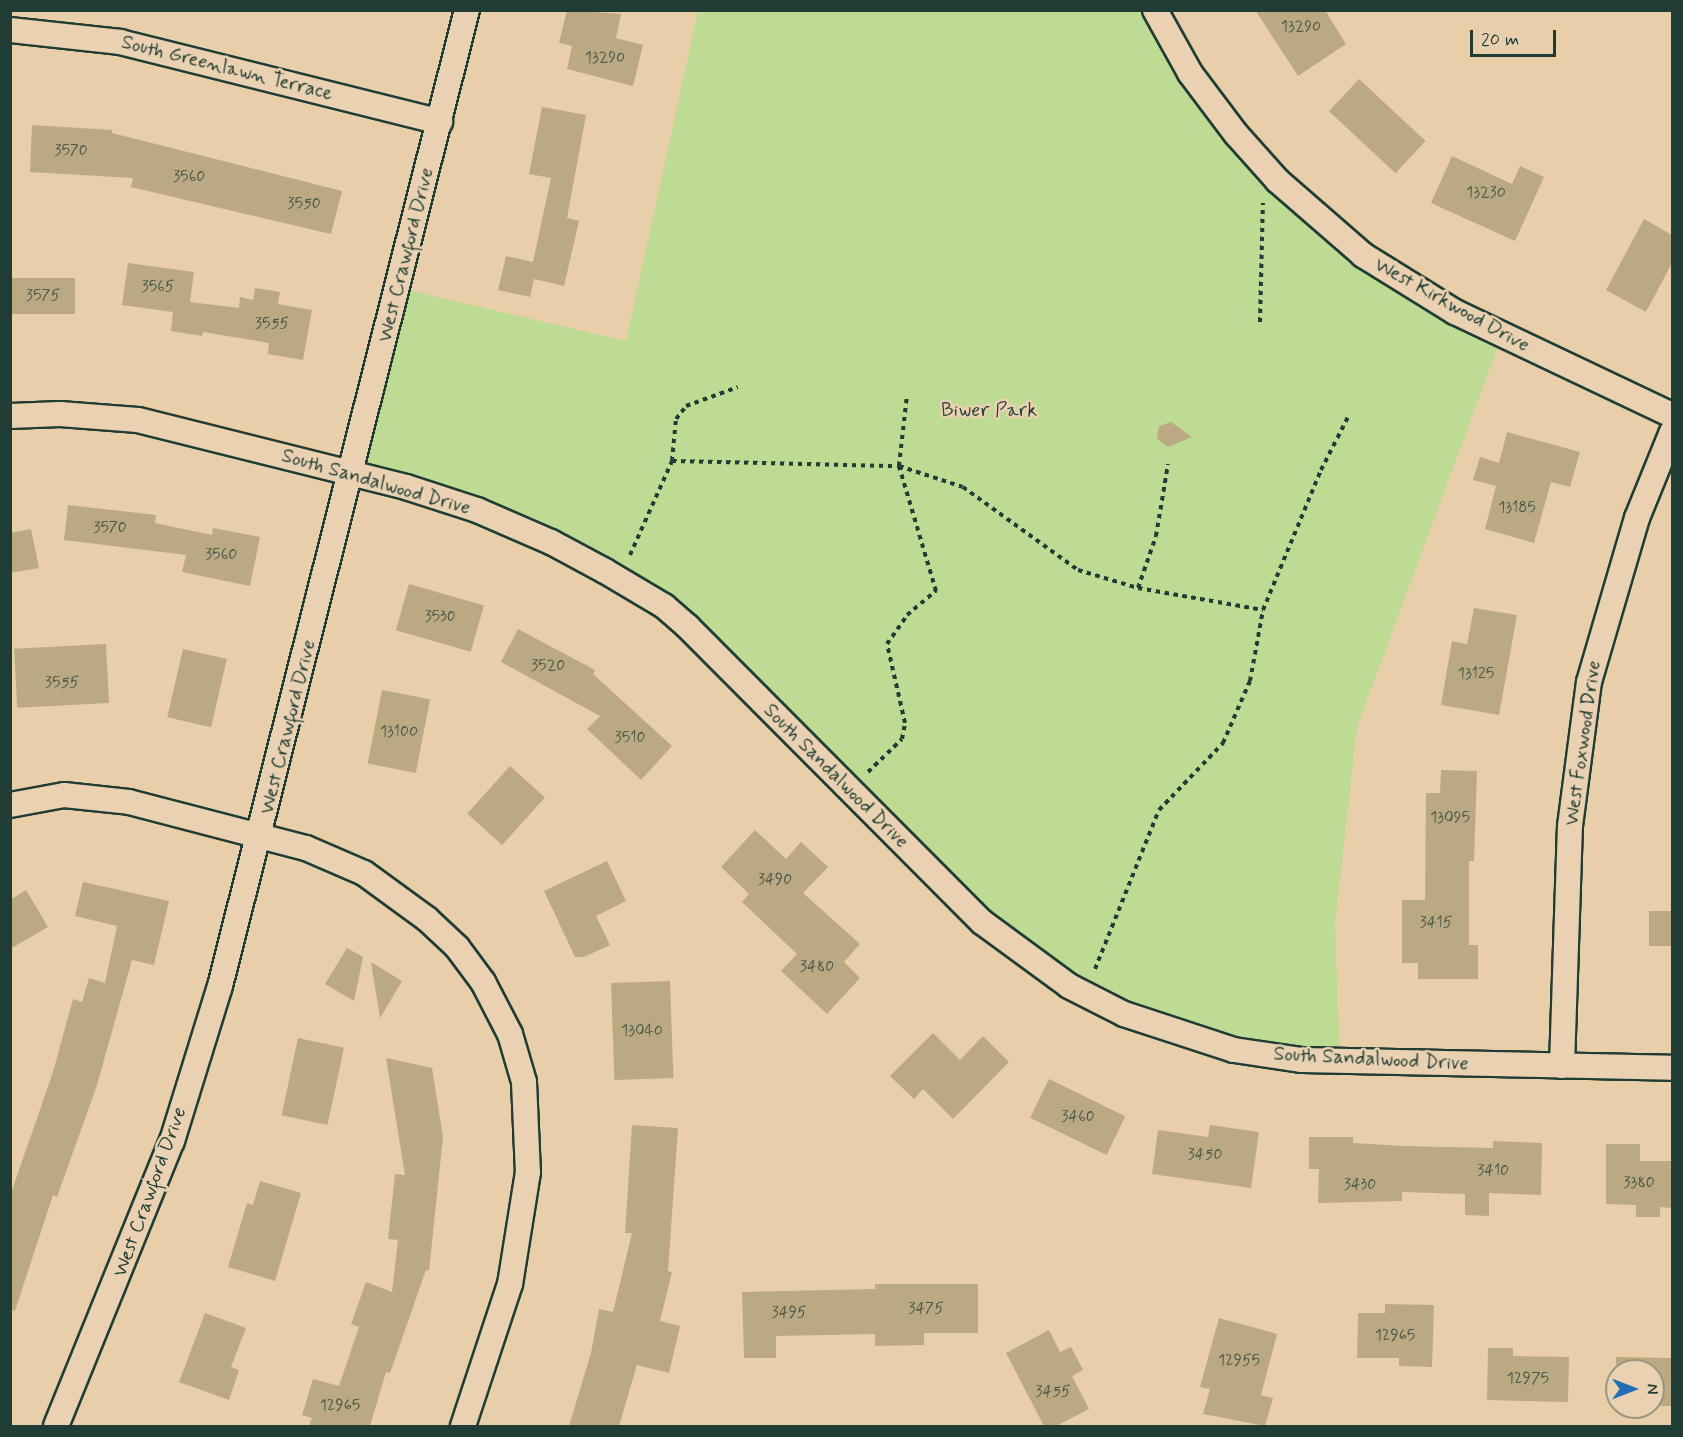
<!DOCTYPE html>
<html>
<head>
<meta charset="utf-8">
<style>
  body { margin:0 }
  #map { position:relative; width:1683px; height:1437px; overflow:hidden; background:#e9ceaa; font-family:Mynerve,sans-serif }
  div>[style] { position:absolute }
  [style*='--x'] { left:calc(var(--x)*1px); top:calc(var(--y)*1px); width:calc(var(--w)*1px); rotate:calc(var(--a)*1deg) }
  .green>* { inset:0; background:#bddb92 }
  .building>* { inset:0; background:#bba983; transform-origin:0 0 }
  .path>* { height:4px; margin-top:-2px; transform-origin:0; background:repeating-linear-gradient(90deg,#1f3d34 0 4.5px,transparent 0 9px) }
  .roads { filter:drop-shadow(2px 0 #1f3d34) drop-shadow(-2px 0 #1f3d34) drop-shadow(0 2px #1f3d34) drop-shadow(0 -2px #1f3d34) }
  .minor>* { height:24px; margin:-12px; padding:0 12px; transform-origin:12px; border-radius:12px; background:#ead1b2 }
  span { translate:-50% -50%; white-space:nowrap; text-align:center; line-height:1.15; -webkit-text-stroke:5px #ead1b2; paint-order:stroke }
  .number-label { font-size:16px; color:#465848 }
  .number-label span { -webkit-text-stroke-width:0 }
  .street-label { font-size:20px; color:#1f3d34 }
  .park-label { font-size:20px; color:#274539 }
  .frame { position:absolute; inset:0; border:12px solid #1f3d34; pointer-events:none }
  .north { position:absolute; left:1605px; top:1359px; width:60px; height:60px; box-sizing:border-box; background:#ead1b2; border:2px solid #999680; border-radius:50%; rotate:90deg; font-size:16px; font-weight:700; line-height:24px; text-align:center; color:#1f3d34 }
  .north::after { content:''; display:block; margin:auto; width:21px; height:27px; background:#1f6fb2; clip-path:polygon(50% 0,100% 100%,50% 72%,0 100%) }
  .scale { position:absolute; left:1470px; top:30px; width:86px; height:27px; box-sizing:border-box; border:3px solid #1f3d34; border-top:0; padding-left:8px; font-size:18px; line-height:21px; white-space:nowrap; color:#1f3d34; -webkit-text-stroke:4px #ead1b2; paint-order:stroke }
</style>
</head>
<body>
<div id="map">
  <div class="green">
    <i style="clip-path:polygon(698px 11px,1156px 11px,1213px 104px,1320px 220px,1502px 336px,1357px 727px,1335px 924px,1340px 1061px,1234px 1050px,1069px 986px,963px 904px,664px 606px,352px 473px,398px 288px,626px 341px)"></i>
  </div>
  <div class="building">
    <i style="clip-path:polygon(567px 10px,621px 14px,616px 38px,643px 45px,633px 86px,567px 69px,572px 46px,559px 43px)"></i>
    <i style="clip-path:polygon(1255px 10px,1325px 10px,1346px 44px,1298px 76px)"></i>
    <i style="left:1359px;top:79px;width:91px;height:44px;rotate:43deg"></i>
    <i style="clip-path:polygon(542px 107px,586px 115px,567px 218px,579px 221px,564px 286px,534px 279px,530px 297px,498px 290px,506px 256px,533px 262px,551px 178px,529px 174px)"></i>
    <i style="clip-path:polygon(32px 125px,112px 130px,112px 133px,342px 191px,331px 234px,131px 187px,133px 178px,30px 172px)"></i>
    <i style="clip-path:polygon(1452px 156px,1512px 184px,1520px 166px,1544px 177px,1515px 241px,1431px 203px)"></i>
    <i style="clip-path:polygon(1644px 219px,1672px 235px,1672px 263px,1646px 312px,1606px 290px)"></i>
    <i style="clip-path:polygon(128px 263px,194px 272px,190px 302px,239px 308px,240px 297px,253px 300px,255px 288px,280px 292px,278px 304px,312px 310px,303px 360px,268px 354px,269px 343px,203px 332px,202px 336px,171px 331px,173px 312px,122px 305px)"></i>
    <i style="left:75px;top:278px;width:36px;height:65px;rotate:90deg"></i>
    <i style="clip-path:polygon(1171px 422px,1192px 437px,1168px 447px,1157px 439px,1159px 426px)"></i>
    <i style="clip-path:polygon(1507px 432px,1580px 452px,1570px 487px,1551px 482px,1534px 543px,1485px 529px,1496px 486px,1473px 480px,1480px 457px,1499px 463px)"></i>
    <i style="clip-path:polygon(68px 505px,156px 515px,155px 523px,212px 535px,213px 528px,260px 537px,250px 586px,182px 572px,186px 555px,64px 540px)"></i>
    <i style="clip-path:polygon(31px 529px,39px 568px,10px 573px,10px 533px)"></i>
    <i style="left:409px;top:584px;width:78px;height:48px;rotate:16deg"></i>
    <i style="clip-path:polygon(1474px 608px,1517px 615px,1499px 715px,1441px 705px,1452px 641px,1467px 644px)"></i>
    <i style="clip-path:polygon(518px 629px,595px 670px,593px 674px,672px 746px,641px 780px,587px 729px,600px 716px,501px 662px)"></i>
    <i style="left:106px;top:644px;width:59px;height:92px;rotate:87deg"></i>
    <i style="left:183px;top:649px;width:45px;height:70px;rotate:13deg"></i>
    <i style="left:382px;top:690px;width:49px;height:75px;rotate:11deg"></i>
    <i style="left:510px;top:766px;width:47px;height:64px;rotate:42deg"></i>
    <i style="clip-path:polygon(1441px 770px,1477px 771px,1474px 861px,1469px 861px,1469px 945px,1478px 945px,1478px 979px,1418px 979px,1418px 963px,1402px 963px,1402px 900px,1425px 900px,1426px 793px,1440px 793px)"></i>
    <i style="clip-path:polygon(755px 830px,786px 859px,801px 842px,828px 867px,803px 893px,860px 944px,844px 962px,860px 978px,827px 1014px,781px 971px,797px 954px,742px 902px,749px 894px,721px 867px)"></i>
    <i style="clip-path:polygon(607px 861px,626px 901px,596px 916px,610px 945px,584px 957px,575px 957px,544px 891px)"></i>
    <i style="clip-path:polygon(83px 882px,169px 901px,154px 965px,132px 960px,97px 1085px,57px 1197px,53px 1195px,15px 1311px,10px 1310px,10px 1196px,53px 1072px,73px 999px,82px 1002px,89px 978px,105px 983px,117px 926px,75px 916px)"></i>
    <i style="clip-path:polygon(26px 890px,48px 927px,10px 949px,10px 900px)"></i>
    <i style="left:1649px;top:911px;width:23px;height:35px"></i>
    <i style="clip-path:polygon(347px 948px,363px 957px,354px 1001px,325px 984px)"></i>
    <i style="clip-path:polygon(371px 962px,402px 981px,380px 1018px)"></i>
    <i style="left:670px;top:981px;width:97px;height:59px;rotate:88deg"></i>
    <i style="clip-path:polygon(933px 1033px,960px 1060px,983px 1036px,1009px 1062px,953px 1119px,923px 1089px,914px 1099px,890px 1076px)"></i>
    <i style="left:298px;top:1038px;width:47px;height:79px;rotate:12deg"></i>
    <i style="clip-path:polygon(386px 1058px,432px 1068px,443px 1137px,429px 1271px,426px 1270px,390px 1373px,386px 1372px,370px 1426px,309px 1426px,312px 1418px,302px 1415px,313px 1379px,339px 1386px,359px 1327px,351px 1324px,366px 1282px,392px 1292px,398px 1240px,388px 1239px,395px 1174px,405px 1175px)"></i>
    <i style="left:1049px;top:1079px;width:85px;height:43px;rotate:26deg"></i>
    <i style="clip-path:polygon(632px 1125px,678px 1128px,668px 1271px,672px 1272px,660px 1321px,680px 1326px,669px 1373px,637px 1365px,619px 1426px,569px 1426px,591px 1353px,599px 1309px,613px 1312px,632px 1233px,625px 1233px)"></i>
    <i style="clip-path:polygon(1210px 1125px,1259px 1132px,1251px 1188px,1152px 1174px,1158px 1130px,1208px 1137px)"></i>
    <i style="clip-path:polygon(1309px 1137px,1353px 1137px,1353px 1143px,1403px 1146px,1493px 1148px,1493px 1141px,1542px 1143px,1541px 1195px,1489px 1193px,1489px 1216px,1465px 1215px,1465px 1194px,1402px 1192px,1402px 1201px,1318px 1203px,1319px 1169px,1309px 1169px)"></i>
    <i style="clip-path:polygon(1606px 1144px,1640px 1144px,1640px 1161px,1672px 1161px,1672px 1208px,1660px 1207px,1660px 1217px,1636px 1217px,1636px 1205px,1606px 1204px)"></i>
    <i style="clip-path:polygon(260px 1181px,301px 1193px,275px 1281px,228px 1267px,247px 1203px,253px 1205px)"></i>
    <i style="clip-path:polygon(875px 1284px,978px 1284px,978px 1333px,924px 1333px,924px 1345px,875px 1346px,875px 1334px,776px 1336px,776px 1358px,744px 1358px,742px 1292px,875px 1289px)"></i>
    <i style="clip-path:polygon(1385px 1304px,1434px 1305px,1432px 1367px,1399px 1366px,1399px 1358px,1357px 1358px,1358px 1313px,1385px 1313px)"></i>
    <i style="clip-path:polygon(205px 1313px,246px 1328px,231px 1367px,239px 1370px,229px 1400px,179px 1382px)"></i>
    <i style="clip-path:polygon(1219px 1318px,1277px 1334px,1261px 1395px,1273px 1398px,1265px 1426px,1203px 1414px,1210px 1389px,1200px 1387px)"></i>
    <i style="clip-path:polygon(1049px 1330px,1060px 1352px,1071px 1347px,1083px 1370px,1072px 1376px,1089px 1409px,1056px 1426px,1044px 1426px,1006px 1353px)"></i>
    <i style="clip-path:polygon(1488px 1348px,1513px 1348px,1513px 1356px,1569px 1357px,1568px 1402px,1487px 1400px)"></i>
    <i style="clip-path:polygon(1616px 1357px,1672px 1358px,1672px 1406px,1653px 1406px,1653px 1371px,1617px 1371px,1615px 1405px)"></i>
  </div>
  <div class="path">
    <i style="--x:1260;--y:322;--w:119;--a:-88.6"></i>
    <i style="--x:672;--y:461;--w:42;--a:-84.6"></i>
    <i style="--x:676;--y:419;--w:16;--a:-52"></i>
    <i style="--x:686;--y:406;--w:55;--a:-20.1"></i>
    <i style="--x:630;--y:555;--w:103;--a:-65.9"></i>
    <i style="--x:672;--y:461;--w:227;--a:1.3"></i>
    <i style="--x:899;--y:466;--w:67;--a:18.2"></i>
    <i style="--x:963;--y:487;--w:142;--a:35.8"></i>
    <i style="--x:1078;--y:570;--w:63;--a:16.7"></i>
    <i style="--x:1138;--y:588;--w:127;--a:10"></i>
    <i style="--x:1138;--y:588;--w:55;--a:-70.9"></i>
    <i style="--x:1156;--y:536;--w:73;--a:-80.5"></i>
    <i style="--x:868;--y:772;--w:47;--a:-44.1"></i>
    <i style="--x:902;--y:739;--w:16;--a:-79"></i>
    <i style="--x:905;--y:723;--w:81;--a:-102.8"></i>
    <i style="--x:887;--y:644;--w:35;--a:-55"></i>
    <i style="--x:907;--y:615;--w:38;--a:-40"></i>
    <i style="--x:936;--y:591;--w:130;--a:-106.5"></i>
    <i style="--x:899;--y:466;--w:71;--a:-83.6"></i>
    <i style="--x:1095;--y:969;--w:171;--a:-68.1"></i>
    <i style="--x:1159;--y:810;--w:93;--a:-46.3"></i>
    <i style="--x:1223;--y:743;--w:68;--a:-66.5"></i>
    <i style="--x:1250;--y:681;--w:72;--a:-79.6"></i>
    <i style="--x:1263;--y:610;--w:152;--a:-67.5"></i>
    <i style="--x:1321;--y:470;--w:62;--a:-63"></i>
  </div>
  <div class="roads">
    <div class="minor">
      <i style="--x:1155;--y:10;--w:72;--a:60.9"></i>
      <i style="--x:1190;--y:73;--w:76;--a:53"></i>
      <i style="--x:1236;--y:134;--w:63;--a:48.2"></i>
      <i style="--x:1278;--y:181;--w:113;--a:41"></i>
      <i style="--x:1363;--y:255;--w:108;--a:31.8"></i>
      <i style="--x:1455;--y:312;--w:240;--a:25.4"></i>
      <i style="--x:10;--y:30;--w:111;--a:6.2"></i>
      <i style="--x:120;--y:42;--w:330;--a:14"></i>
      <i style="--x:10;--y:416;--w:50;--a:-2.3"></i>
      <i style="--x:60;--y:414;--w:78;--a:4.4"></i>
      <i style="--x:138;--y:420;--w:276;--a:14"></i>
      <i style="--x:406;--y:487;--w:75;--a:17.9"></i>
      <i style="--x:477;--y:510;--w:81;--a:23.4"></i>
      <i style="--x:551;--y:542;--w:61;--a:28.2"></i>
      <i style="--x:605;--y:571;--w:69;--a:30.7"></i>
      <i style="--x:664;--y:606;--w:32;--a:41"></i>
      <i style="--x:688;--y:627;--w:416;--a:45.1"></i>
      <i style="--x:982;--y:922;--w:108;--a:36.3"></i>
      <i style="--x:1069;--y:986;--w:62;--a:27"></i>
      <i style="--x:1124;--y:1014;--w:116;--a:18.1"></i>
      <i style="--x:1234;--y:1050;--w:69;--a:8.4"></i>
      <i style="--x:1302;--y:1060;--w:370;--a:1.2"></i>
      <i style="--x:10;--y:805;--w:55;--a:-10.5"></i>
      <i style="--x:64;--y:795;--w:65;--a:6.1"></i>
      <i style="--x:129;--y:802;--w:183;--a:14.6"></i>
      <i style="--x:306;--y:848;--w:63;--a:23.3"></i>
      <i style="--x:364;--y:873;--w:78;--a:36.1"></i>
      <i style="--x:427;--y:919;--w:41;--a:43"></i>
      <i style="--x:457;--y:947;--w:44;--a:53.4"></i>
      <i style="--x:483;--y:982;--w:59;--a:62.6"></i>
      <i style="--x:510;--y:1034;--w:50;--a:73.7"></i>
      <i style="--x:524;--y:1082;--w:90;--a:87.5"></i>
      <i style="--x:528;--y:1172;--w:113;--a:99.1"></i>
      <i style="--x:510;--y:1284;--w:150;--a:108.3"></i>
      <i style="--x:1562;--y:1066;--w:240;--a:-88.1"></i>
      <i style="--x:1570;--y:826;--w:145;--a:-82.5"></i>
      <i style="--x:1589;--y:682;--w:171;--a:-73.7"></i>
      <i style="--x:1637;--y:518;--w:93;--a:-67.9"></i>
      <i style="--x:56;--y:1426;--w:308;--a:-67.9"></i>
      <i style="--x:172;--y:1141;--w:162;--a:-72.8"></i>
      <i style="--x:220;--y:986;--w:1007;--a:-75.8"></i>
    </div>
  </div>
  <div class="number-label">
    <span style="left:1301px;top:27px">13290</span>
    <span style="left:605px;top:58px">13290</span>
    <span style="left:71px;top:151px">3570</span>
    <span style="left:189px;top:177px">3560</span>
    <span style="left:1486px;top:193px">13230</span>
    <span style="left:304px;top:204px">3550</span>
    <span style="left:158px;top:287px">3565</span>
    <span style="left:43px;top:296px">3575</span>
    <span style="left:272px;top:324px">3555</span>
    <span style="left:1517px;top:508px">13185</span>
    <span style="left:110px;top:528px">3570</span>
    <span style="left:221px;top:555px">3560</span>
    <span style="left:440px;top:617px">3530</span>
    <span style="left:548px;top:666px">3520</span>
    <span style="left:1476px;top:674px">13125</span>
    <span style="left:62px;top:683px">3555</span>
    <span style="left:399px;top:732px">13100</span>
    <span style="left:630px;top:738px">3510</span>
    <span style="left:1450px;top:818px">13095</span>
    <span style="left:775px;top:880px">3490</span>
    <span style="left:1436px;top:923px">3415</span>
    <span style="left:817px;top:967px">3480</span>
    <span style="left:642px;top:1031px">13040</span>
    <span style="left:1078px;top:1117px">3460</span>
    <span style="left:1205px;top:1155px">3450</span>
    <span style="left:1493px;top:1171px">3410</span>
    <span style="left:1639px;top:1183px">3380</span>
    <span style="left:1360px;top:1185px">3430</span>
    <span style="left:926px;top:1309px">3475</span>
    <span style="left:789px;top:1313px">3495</span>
    <span style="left:1395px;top:1336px">12965</span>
    <span style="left:1239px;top:1361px">12955</span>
    <span style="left:1528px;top:1379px">12975</span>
    <span style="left:1053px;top:1392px">3455</span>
    <span style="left:340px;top:1406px">12965</span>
  </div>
  <div class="street-label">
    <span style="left:227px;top:68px;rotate:14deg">South Greenlawn Terrace</span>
    <span style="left:406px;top:255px;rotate:-76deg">West Crawford Drive</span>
    <span style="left:1452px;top:305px;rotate:29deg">West Kirkwood Drive</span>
    <span style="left:376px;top:482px;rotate:16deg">South Sandalwood Drive</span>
    <span style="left:288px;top:727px;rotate:-76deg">West Crawford Drive</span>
    <span style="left:1583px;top:743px;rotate:-82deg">West Foxwood Drive</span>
    <span style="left:836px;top:776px;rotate:45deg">South Sandalwood Drive</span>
    <span style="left:1371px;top:1059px;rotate:3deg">South Sandalwood Drive</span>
    <span style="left:150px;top:1192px;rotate:-70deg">West Crawford Drive</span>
  </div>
  <div class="park-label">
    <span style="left:989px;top:410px">Biwer Park</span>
  </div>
  <div class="frame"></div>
  <div class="north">N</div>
  <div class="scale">20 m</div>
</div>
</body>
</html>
